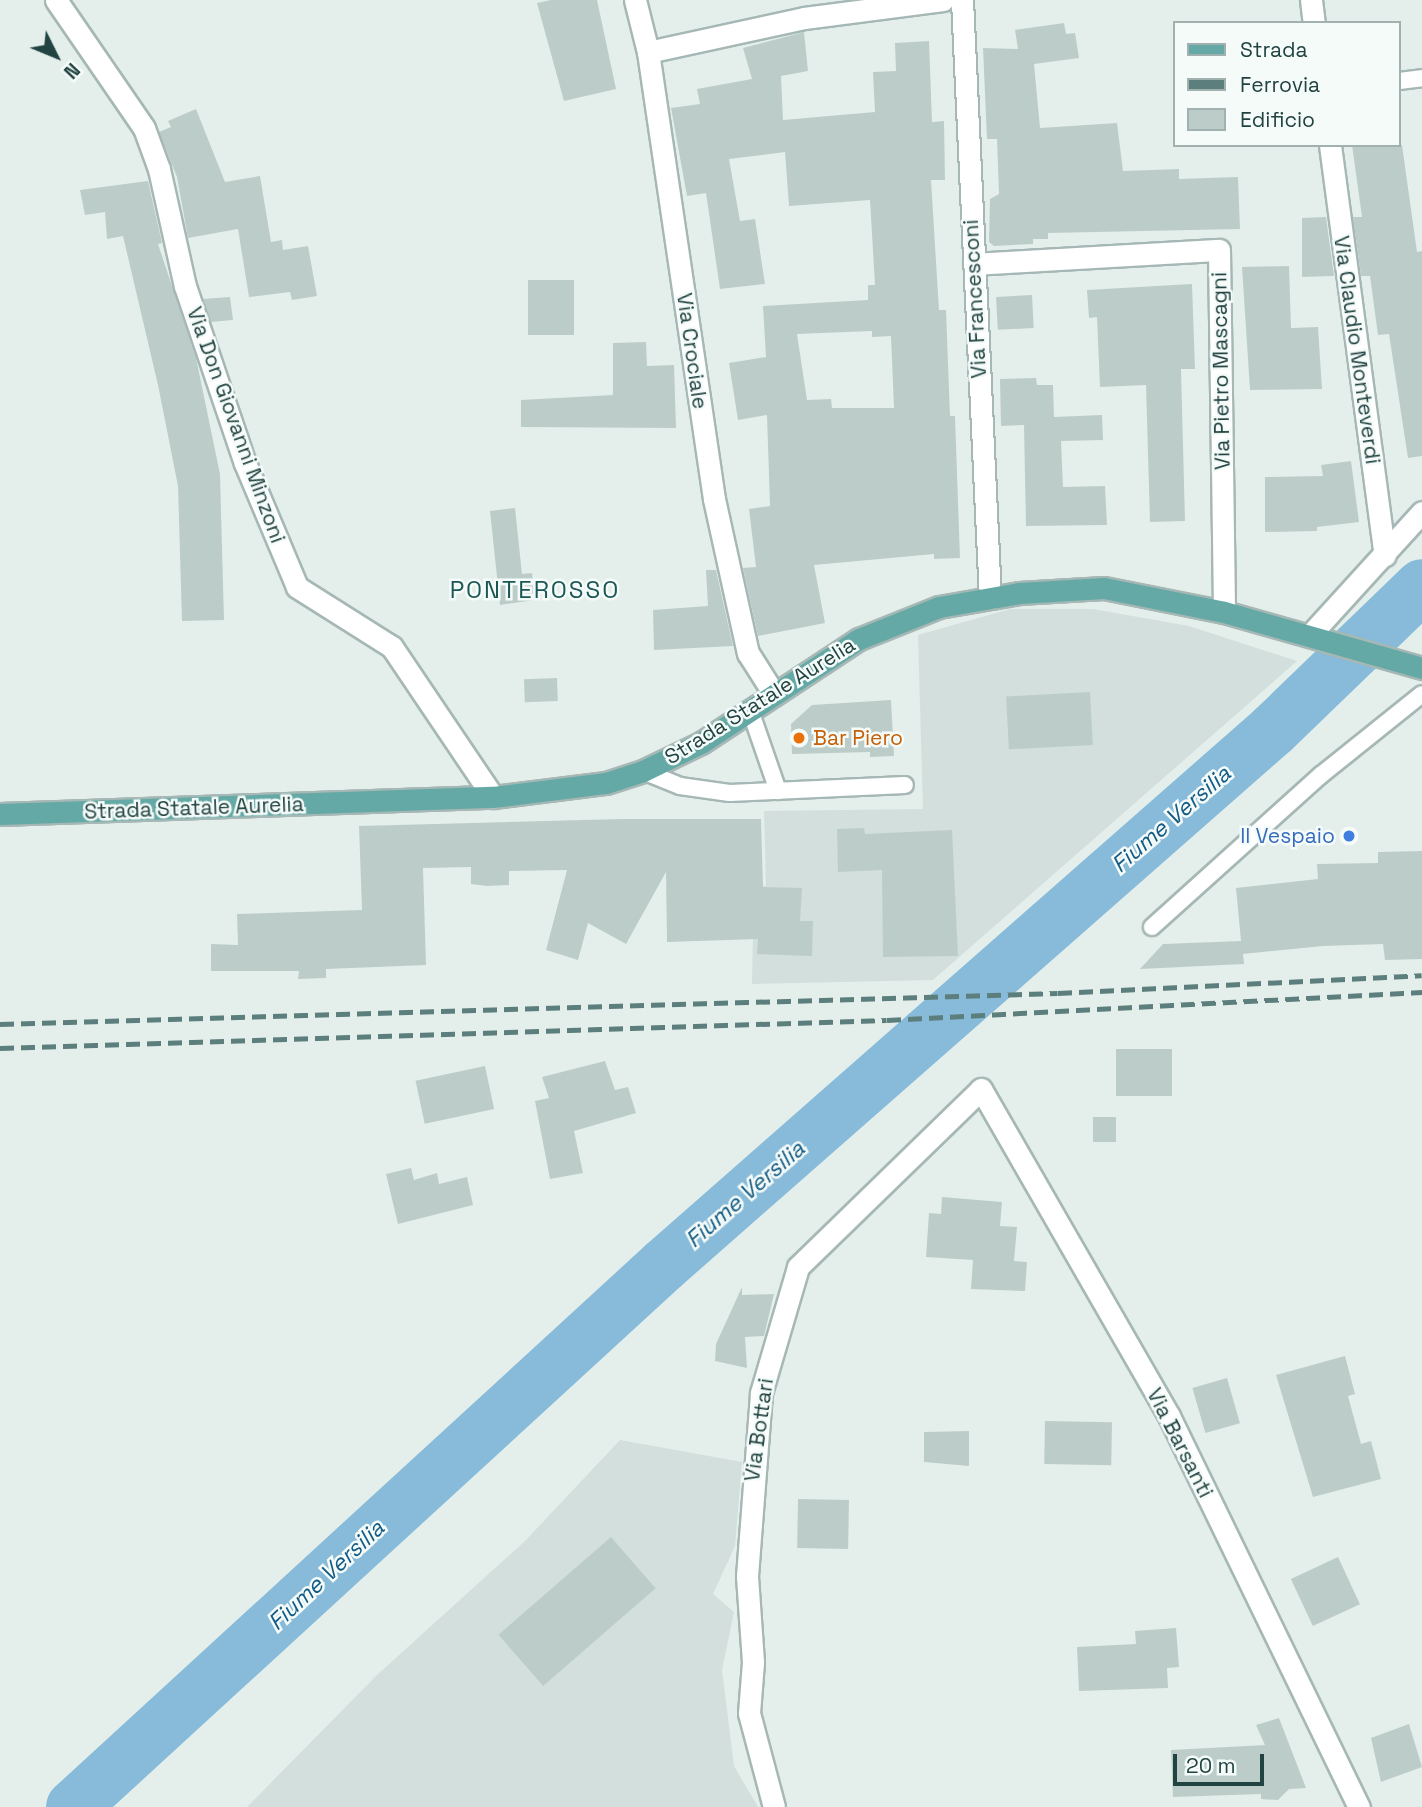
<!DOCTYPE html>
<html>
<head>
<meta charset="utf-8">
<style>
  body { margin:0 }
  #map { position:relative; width:1422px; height:1807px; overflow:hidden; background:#e4efec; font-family:"Space Grotesk",sans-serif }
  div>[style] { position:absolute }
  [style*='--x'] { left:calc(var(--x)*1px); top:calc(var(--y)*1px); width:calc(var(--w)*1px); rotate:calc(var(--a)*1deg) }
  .built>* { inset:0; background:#d2dfdd }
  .river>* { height:54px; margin:-27px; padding:0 27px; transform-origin:27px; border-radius:27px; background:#87bbd9 }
  .building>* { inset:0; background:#bccdc9; transform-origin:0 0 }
  .roads { filter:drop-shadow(2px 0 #a6b8b5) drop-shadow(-2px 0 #a6b8b5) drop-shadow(0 2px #a6b8b5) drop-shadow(0 -2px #a6b8b5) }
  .service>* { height:16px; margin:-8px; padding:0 8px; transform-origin:8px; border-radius:8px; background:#fff }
  .minor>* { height:21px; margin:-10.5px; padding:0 10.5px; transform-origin:10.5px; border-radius:10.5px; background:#fff }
  .primary>* { height:21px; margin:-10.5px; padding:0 10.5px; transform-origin:10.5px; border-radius:10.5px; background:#64a9a5 }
  .rail>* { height:5px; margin-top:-2.5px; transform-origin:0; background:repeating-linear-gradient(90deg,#5c7e7c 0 14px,transparent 0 21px) }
  .dots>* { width:19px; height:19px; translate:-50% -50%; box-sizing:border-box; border:4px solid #f5fbf9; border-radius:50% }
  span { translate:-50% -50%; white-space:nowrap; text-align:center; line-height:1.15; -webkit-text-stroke:5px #f5fbf9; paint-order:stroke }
  .street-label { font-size:21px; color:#214341 }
  .food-label { font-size:21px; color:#c56008 }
  .left { translate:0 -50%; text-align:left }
  .shop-label { font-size:21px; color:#366cbe }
  .right { translate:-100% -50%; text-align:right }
  .water-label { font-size:23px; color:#145b85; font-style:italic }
  .quarter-label { font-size:24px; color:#1b5755; letter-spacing:2px }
  .legend { position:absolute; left:1173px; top:21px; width:228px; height:126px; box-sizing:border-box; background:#f5fbf9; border:2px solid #a0b1af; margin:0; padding:9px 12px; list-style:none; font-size:21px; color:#214341 }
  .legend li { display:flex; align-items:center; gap:14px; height:35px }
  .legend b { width:35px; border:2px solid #a0b1af }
  .north { position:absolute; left:21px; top:21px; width:70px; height:70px; -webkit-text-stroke:5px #f5fbf9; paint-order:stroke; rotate:133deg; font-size:19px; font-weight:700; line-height:28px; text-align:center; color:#214341 }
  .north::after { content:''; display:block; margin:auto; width:24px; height:32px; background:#214341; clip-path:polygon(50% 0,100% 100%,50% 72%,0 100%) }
  .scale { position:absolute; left:1173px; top:1754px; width:91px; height:32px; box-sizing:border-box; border:4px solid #214341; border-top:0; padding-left:9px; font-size:21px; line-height:24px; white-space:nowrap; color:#214341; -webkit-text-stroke:5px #f5fbf9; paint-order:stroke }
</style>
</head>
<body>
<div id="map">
  <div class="built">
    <i style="clip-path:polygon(1010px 609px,1093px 609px,1189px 626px,1297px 661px,933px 980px,752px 984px,754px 887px,766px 886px,764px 811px,923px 809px,918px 635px)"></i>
    <i style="clip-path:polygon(620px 1440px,742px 1462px,735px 1546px,713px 1594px,734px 1612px,722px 1670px,734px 1766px,758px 1807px,247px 1807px,377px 1675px,525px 1541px)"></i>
  </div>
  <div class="river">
    <i style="--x:73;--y:1807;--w:802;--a:-42.52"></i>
    <i style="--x:664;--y:1265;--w:811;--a:-41.3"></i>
    <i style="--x:1273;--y:730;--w:207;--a:-44"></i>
  </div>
  <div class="building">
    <i style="clip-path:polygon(551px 0,597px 0,616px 89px,564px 101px,537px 3px)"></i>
    <i style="clip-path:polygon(1064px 23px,1066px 34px,1075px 33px,1079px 58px,1034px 64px,1040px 128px,1117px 123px,1123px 171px,1179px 169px,1179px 179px,1238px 177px,1240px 229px,1048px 233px,1048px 239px,1033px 239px,1033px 244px,994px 246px,989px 242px,990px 199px,999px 194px,997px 139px,987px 139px,983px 48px,1018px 49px,1015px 30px)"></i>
    <i style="clip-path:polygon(evenodd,804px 32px,808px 71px,781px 76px,783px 120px,875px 112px,873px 72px,896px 71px,895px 43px,929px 41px,932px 122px,944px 121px,945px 180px,931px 180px,939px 310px,946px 310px,950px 416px,955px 416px,960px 558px,934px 559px,934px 554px,814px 565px,825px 623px,758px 636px,743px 568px,756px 567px,749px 509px,770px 506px,767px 415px,738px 420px,729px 363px,766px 357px,763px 306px,868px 300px,868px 285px,875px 285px,870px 200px,789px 206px,785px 152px,729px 159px,740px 221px,755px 219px,765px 284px,720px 289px,706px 193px,687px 196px,671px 108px,700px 104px,697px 89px,752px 79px,743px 48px,804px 32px,872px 331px,872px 337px,891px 336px,894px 408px,832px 408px,831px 399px,807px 400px,797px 334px,872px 331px)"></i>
    <i style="clip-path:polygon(196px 109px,225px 182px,260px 176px,271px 242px,282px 240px,283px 250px,308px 246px,317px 296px,292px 300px,290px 292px,249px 297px,238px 229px,188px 238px,177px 177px,159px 132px,171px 127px,168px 121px)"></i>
    <i style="clip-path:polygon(1352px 145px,1402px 145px,1417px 252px,1422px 251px,1422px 456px,1408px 458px,1389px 334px,1378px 335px,1370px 276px,1361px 276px,1353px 217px,1362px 217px)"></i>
    <i style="clip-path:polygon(148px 181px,162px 243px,158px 244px,196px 358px,220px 474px,224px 620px,182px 621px,178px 486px,158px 385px,123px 236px,107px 239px,105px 212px,85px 215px,80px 190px)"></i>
    <i style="clip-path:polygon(1326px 217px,1334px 276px,1302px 277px,1302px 218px)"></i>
    <i style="clip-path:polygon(1289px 266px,1291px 328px,1318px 327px,1322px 389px,1250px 390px,1242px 267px)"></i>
    <i style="left:574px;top:280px;width:55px;height:46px;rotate:90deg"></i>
    <i style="clip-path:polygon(1192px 284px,1195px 369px,1181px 369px,1185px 521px,1150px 522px,1146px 385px,1100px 387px,1097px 317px,1089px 318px,1087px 290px)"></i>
    <i style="left:1032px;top:295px;width:33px;height:36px;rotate:87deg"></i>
    <i style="clip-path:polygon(230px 297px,233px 320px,211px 322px,203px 299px)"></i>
    <i style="clip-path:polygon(646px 342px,647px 366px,674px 365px,676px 428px,521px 427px,521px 400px,613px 395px,613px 343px)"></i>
    <i style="clip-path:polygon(1036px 378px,1037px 385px,1053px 385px,1054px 417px,1102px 415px,1103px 440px,1061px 441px,1063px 487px,1105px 486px,1107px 525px,1026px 526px,1024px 425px,1001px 426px,1000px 379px)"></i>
    <i style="clip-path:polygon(1351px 461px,1359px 522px,1317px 527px,1317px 531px,1265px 532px,1265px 477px,1323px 476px,1321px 465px)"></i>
    <i style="clip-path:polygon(515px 508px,522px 574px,532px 573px,535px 600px,500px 605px,490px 511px)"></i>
    <i style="clip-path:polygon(706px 570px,716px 570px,733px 646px,654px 650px,653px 610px,708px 606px)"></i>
    <i style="left:557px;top:678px;width:23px;height:33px;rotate:88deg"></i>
    <i style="left:1090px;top:692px;width:53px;height:84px;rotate:87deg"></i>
    <i style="clip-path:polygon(891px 700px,894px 756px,870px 757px,870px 752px,792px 754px,791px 724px,812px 705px)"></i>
    <i style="clip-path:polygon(621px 819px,761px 819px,763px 887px,802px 888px,800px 921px,813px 921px,812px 956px,757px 954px,758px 939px,667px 942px,666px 872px,626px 944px,588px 923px,578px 960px,546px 950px,567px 870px,509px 871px,509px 885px,487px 886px,471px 884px,471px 867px,423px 868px,426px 965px,326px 969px,326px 978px,298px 979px,299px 971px,211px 971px,211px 944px,238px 945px,237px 914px,362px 910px,359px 826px)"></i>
    <i style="clip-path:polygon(864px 828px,865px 834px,952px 830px,958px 956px,883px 957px,882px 870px,838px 872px,837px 829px)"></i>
    <i style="clip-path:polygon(1422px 851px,1422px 959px,1385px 960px,1383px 944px,1323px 946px,1243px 954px,1244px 964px,1140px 969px,1163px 944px,1241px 941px,1236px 888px,1318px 879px,1317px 864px,1378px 863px,1378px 852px)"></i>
    <i style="left:1172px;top:1049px;width:47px;height:56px;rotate:90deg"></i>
    <i style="clip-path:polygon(605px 1061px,615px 1090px,628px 1087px,636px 1113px,574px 1131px,583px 1173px,550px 1179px,535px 1101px,549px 1098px,542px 1077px)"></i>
    <i style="left:485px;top:1066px;width:44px;height:71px;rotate:78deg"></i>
    <i style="left:1093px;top:1117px;width:23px;height:25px"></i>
    <i style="clip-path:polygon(411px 1168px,414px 1180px,437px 1173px,439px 1184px,467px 1177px,473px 1205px,398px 1224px,386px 1174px)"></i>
    <i style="clip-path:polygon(942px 1197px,1002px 1202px,1000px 1226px,1017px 1227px,1014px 1261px,1027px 1262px,1025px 1291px,971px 1289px,973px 1260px,926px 1257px,929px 1213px,941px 1214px)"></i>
    <i style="clip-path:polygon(742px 1287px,742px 1295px,774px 1294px,764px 1336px,745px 1337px,747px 1368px,715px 1361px,716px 1344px)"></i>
    <i style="clip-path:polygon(1345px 1356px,1355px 1394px,1348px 1396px,1361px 1444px,1371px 1441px,1381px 1479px,1313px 1497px,1276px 1375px)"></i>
    <i style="left:1227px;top:1378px;width:47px;height:36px;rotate:74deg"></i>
    <i style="left:1045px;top:1421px;width:67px;height:43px;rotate:1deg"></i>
    <i style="clip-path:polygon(969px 1431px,969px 1466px,924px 1462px,924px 1432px)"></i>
    <i style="left:798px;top:1499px;width:51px;height:49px;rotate:1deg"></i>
    <i style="left:611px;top:1537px;width:68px;height:149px;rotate:49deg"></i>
    <i style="left:1338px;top:1557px;width:52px;height:52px;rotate:65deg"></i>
    <i style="clip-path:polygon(1176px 1628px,1179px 1667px,1167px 1668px,1168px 1688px,1079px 1691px,1077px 1647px,1136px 1644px,1135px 1631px)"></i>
    <i style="clip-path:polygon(1279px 1718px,1306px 1788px,1289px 1789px,1278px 1800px,1261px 1799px,1261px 1794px,1173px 1797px,1171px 1750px,1265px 1745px,1256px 1725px)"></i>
    <i style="clip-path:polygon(1409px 1724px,1422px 1767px,1381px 1782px,1371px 1738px)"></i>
  </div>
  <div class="roads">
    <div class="service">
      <i style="--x:1399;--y:81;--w:23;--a:-7"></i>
      <i style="--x:750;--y:710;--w:86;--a:70.9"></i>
      <i style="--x:643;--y:771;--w:40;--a:22"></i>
      <i style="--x:680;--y:786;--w:50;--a:8"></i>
      <i style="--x:730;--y:793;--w:175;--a:-2.6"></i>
      <i style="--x:1152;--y:927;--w:227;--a:-42"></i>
      <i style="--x:1321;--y:775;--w:129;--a:-38.7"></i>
    </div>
    <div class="minor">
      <i style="--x:56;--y:0;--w:155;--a:55.5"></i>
      <i style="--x:144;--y:128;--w:44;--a:69.9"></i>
      <i style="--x:159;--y:169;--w:120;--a:77.5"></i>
      <i style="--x:185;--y:286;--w:187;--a:71.3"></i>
      <i style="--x:245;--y:463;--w:134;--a:67.2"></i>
      <i style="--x:297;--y:587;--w:112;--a:32.3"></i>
      <i style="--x:392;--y:647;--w:181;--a:56"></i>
      <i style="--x:635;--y:0;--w:54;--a:76"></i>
      <i style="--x:648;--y:52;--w:452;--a:81.6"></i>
      <i style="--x:714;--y:499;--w:158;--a:77.6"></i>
      <i style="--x:748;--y:653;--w:49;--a:57.6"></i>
      <i style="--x:962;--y:0;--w:599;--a:87.32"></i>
      <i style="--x:1311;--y:0;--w:23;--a:83"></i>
      <i style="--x:648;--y:52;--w:160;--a:-12.3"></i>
      <i style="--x:804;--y:18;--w:140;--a:-7.4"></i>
      <i style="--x:1330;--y:145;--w:414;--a:82.4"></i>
      <i style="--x:974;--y:264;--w:245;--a:-3.3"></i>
      <i style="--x:1219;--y:250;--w:362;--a:89.2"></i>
      <i style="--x:1310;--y:635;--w:166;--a:-47.7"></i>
      <i style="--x:774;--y:1807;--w:97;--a:-104.9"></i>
      <i style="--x:749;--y:1713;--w:51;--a:-85.5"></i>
      <i style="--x:753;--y:1662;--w:86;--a:-94"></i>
      <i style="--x:747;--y:1576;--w:184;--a:-85.6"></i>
      <i style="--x:761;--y:1393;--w:131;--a:-73.6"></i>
      <i style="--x:798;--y:1267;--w:255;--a:-44.2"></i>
      <i style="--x:981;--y:1089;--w:377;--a:60.1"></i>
      <i style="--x:1169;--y:1416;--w:435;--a:64.1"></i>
    </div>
    <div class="primary">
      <i style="--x:0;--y:814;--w:493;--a:-2"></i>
      <i style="--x:493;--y:797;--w:114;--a:-7.1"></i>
      <i style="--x:606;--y:783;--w:39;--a:-18"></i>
      <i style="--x:643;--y:771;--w:64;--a:-25.8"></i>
      <i style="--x:701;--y:743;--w:189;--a:-33.4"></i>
      <i style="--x:859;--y:639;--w:86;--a:-21.8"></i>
      <i style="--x:939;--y:607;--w:81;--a:-9.9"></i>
      <i style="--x:1019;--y:593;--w:85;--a:-3.4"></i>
      <i style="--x:1104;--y:588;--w:122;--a:11.3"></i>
      <i style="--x:1224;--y:612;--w:206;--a:15.8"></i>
    </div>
  </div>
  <div class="rail">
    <i style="--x:0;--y:1024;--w:1058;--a:-1.68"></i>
    <i style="--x:1058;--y:993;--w:364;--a:-2.8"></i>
    <i style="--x:0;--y:1048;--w:887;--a:-1.81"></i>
    <i style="--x:887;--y:1020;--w:536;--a:-3"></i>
  </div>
  <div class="dots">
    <i style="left:799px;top:738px;background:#e8710a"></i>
    <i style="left:1349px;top:836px;background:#3f7fe0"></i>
  </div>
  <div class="street-label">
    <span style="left:975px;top:299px;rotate:-93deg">Via Francesconi</span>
    <span style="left:1357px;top:350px;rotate:82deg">Via Claudio Monteverdi</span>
    <span style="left:692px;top:351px;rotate:82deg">Via Crociale</span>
    <span style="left:1221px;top:371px;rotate:-91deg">Via Pietro Mascagni</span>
    <span style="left:236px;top:425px;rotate:70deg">Via Don Giovanni Minzoni</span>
    <span style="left:760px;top:701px;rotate:-32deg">Strada Statale Aurelia</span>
    <span style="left:194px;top:808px;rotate:-2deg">Strada Statale Aurelia</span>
    <span style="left:759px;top:1430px;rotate:-82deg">Via Bottari</span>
    <span style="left:1180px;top:1443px;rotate:63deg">Via Barsanti</span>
  </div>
  <div class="food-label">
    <span class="left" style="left:813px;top:738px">Bar Piero</span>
  </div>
  <div class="shop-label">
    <span class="right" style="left:1335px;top:836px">Il Vespaio</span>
  </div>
  <div class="water-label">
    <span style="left:1171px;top:819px;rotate:-41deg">Fiume Versilia</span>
    <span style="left:745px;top:1194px;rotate:-41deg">Fiume Versilia</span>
    <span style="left:326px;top:1575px;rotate:-43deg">Fiume Versilia</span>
  </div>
  <div class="quarter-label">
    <span style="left:535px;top:590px">PONTEROSSO</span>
  </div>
  <ul class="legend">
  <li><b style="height:9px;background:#64a9a5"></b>Strada</li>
  <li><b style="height:9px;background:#5c7e7c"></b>Ferrovia</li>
  <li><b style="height:19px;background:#bccdc9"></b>Edificio</li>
  </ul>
  <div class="north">N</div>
  <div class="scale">20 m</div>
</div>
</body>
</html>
